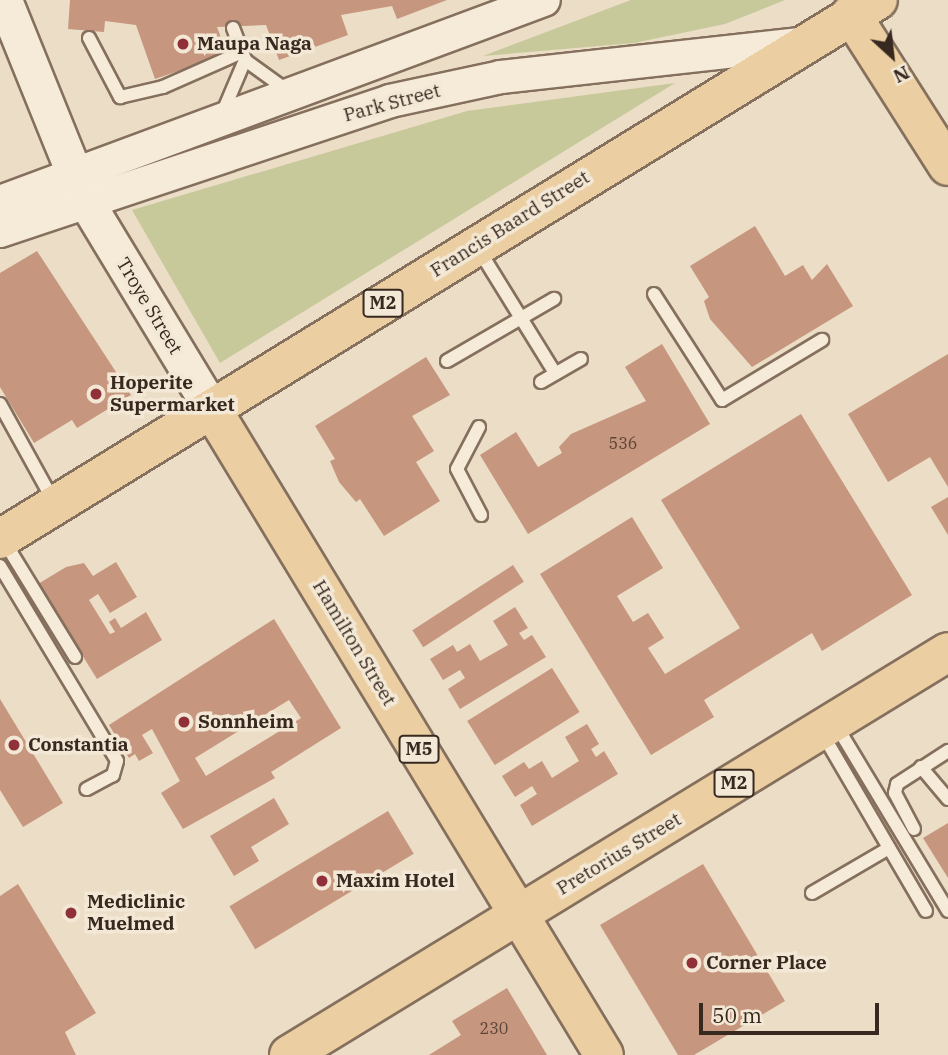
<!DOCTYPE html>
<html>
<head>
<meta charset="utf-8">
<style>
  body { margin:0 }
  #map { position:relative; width:948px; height:1055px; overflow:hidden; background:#ebddc6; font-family:"IBM Plex Serif",serif }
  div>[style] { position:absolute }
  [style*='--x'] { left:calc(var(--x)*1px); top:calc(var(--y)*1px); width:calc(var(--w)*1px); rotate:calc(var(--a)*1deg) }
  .green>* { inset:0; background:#c7c99b }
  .building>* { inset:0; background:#c7967f; transform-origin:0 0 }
  .roads { filter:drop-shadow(2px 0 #856f5d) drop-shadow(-2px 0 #856f5d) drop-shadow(0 2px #856f5d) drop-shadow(0 -2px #856f5d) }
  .service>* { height:12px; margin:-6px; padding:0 6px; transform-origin:6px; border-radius:6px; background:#f6ebd9 }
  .tertiary>* { height:32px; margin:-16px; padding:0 16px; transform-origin:16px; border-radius:16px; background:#f6ebd9 }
  .secondary>* { height:35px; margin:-17.5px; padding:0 17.5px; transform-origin:17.5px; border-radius:17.5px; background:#f6ebd9 }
  .primary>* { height:38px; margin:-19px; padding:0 19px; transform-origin:19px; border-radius:19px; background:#ebcea1 }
  .dots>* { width:19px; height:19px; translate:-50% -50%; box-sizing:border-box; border:4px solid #f3e8d5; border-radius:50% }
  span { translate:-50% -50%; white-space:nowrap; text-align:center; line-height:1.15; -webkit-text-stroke:7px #f3e8d5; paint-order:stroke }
  .number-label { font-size:16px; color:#5b4438 }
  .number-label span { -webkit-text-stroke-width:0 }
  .shield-label span { padding:2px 5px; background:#f3e8d5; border:2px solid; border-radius:5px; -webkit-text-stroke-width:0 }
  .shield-label { font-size:18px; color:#372920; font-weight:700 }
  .poi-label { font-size:19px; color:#372920; font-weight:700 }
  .left { translate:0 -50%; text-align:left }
  .street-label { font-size:19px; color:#372920 }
  .north { position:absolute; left:857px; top:21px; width:70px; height:70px; -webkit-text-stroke:5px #f3e8d5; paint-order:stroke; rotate:153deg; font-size:19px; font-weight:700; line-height:28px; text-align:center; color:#372920 }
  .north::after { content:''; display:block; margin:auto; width:24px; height:32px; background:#372920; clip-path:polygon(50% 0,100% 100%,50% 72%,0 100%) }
  .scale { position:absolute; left:699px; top:1003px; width:180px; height:32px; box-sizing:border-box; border:4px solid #372920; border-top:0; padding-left:9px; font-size:21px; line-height:24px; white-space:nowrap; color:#372920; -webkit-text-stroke:5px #f3e8d5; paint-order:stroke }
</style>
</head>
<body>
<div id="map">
  <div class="green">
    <i style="clip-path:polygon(631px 0,785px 0,725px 24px,634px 43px,483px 56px)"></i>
    <i style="clip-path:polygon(675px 83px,220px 363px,132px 210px,467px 111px)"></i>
  </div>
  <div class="building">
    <i style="clip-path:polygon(70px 0,447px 0,397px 19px,392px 6px,341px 15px,348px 35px,279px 60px,266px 25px,217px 27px,227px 54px,155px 79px,136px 25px,105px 21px,104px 32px,68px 29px)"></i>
    <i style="clip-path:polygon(755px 226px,785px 276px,803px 265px,812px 280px,827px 264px,853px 306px,752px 367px,710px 319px,704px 301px,709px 297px,690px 266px)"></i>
    <i style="clip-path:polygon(37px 251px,131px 395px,77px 428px,72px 420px,34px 443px,0 387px,0 273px)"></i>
    <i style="clip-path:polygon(662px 344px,710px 424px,528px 534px,480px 455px,516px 432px,538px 467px,562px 453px,559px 447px,571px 434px,646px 401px,625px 367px)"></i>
    <i style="clip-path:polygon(948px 354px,948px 487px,930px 457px,888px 482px,848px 414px)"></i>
    <i style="clip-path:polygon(426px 357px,450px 395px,412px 416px,434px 451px,416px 462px,440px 501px,384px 536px,360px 499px,356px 502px,339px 482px,330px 461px,335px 459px,315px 426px)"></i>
    <i style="clip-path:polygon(801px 414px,912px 595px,822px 651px,812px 633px,704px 700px,714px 717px,651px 755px,540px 574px,632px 517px,663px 568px,617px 596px,633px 622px,648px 613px,664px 638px,648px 648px,665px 674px,740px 628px,661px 500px)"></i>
    <i style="clip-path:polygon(948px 497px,948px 535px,931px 507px)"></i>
    <i style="clip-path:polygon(116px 562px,137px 597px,110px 613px,98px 594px,89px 600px,110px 634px,115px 632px,109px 622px,115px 618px,121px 628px,146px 612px,162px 640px,97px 679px,38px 584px,66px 567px,84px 563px,93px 576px)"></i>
    <i style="left:513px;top:565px;width:20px;height:120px;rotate:57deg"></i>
    <i style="clip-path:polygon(515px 607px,528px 628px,519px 633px,524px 640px,532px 635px,546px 657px,460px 709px,448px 689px,465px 678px,460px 670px,443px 680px,430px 659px,453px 645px,457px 652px,470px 644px,480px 661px,508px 645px,493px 621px)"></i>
    <i style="clip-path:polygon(evenodd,274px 619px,341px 728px,271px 772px,275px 778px,183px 829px,161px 793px,180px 781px,152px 729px,142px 735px,153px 753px,139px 761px,135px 754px,129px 758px,109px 725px,274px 619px,289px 700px,301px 718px,206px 776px,195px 758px,289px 700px)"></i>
    <i style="left:552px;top:668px;width:52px;height:100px;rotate:58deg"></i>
    <i style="clip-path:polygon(0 699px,63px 803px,23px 827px,0 790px)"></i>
    <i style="clip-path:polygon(587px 724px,599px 744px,591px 749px,596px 757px,604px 751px,618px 774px,532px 826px,520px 805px,537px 794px,532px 786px,515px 797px,502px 776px,524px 762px,529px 769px,542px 761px,552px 778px,579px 761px,565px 737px)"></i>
    <i style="clip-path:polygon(274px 798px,289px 824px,251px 847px,259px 861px,234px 876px,210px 836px)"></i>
    <i style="left:388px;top:811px;width:50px;height:185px;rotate:59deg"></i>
    <i style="clip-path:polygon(948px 823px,948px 878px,923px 838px)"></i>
    <i style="clip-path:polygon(703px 864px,785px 1001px,694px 1055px,678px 1055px,600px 925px)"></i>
    <i style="clip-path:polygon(18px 884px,96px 1013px,65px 1032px,76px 1055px,0 1055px,0 896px)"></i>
    <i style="clip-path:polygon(507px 988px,547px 1055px,429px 1055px,461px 1035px,452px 1021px)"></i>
  </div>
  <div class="roads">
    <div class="service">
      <i style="--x:233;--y:28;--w:34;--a:69"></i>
      <i style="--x:245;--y:60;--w:53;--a:35.8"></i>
      <i style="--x:89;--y:38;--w:67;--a:62.3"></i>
      <i style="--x:120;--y:97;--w:44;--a:-13.1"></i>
      <i style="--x:163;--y:87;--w:86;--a:-23.9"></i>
      <i style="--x:222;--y:114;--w:59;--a:-66.9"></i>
      <i style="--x:479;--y:250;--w:145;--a:58.3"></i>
      <i style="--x:654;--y:294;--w:126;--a:57.3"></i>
      <i style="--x:722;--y:400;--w:117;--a:-31"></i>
      <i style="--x:447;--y:361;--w:124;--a:-30.1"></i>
      <i style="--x:541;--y:382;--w:46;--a:-29.9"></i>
      <i style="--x:0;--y:404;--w:112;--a:61.1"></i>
      <i style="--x:479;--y:427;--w:47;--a:117.6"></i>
      <i style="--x:457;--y:469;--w:52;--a:62.4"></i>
      <i style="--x:4;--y:541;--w:136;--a:58.5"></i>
      <i style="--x:0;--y:566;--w:227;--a:59"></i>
      <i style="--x:117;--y:761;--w:15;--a:106"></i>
      <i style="--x:113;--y:775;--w:30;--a:152"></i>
      <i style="--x:836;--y:725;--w:217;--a:58.9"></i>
      <i style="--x:822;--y:733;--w:206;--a:59.7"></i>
      <i style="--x:921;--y:767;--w:42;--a:49.8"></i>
      <i style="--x:914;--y:829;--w:41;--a:-117.8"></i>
      <i style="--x:895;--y:793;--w:9;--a:-77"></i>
      <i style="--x:897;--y:784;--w:61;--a:-32.9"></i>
      <i style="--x:812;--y:893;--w:89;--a:-30.3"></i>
    </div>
    <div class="tertiary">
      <i style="--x:0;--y:202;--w:580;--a:-20.37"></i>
      <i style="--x:0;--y:231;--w:411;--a:-18.4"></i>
      <i style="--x:390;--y:101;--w:114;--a:-12.2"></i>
      <i style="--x:501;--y:77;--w:301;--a:-6.3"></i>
    </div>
    <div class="secondary">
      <i style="--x:4;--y:0;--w:216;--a:68"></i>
      <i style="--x:85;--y:200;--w:247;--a:58.8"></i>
    </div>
    <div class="primary">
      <i style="--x:851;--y:14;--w:180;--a:57.5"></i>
      <i style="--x:213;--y:411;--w:753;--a:58.74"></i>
      <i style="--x:0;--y:539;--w:1030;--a:-31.55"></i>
      <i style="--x:289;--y:1055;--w:772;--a:-31.45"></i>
    </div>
  </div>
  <div class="dots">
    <i style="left:183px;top:44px;background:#90313a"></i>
    <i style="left:96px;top:394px;background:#90313a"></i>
    <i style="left:184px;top:722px;background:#90313a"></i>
    <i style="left:14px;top:745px;background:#90313a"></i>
    <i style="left:322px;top:881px;background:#90313a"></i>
    <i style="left:71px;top:913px;background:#90313a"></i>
    <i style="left:692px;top:963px;background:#90313a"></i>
  </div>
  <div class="number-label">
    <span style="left:623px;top:443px">536</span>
    <span style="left:494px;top:1028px">230</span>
  </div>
  <div class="shield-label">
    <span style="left:383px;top:303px">M2</span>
    <span style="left:419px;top:749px">M5</span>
    <span style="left:734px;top:783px">M2</span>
  </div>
  <div class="poi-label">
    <span class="left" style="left:197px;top:44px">Maupa Naga</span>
    <span class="left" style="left:110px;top:394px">Hoperite<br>Supermarket</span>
    <span class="left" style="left:198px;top:722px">Sonnheim</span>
    <span class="left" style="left:28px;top:745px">Constantia</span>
    <span class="left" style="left:336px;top:881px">Maxim Hotel</span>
    <span class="left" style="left:87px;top:913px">Mediclinic<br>Muelmed</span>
    <span class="left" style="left:706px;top:963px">Corner Place</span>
  </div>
  <div class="street-label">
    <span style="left:392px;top:103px;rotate:-15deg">Park Street</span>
    <span style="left:510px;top:224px;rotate:-32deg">Francis Baard Street</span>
    <span style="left:149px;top:306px;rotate:59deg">Troye Street</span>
    <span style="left:354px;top:643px;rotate:59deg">Hamilton Street</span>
    <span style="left:619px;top:854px;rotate:-31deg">Pretorius Street</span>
  </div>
  <div class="north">N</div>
  <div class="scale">50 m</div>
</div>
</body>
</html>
